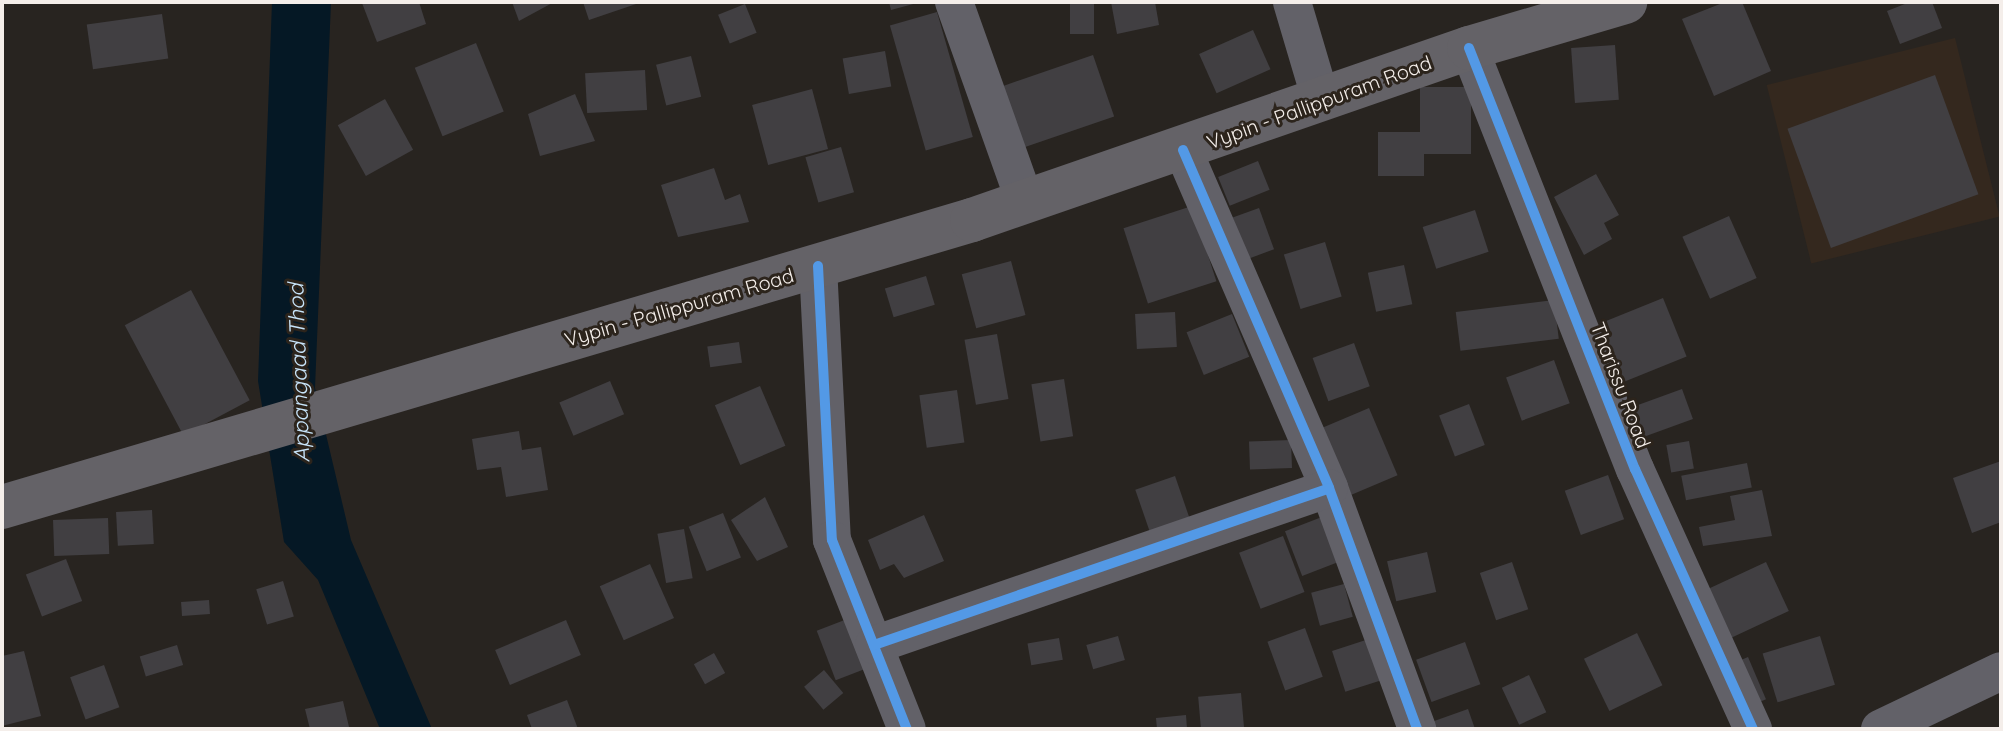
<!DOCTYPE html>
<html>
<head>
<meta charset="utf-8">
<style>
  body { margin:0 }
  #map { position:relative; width:2003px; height:731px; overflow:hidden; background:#282420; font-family:Quicksand,sans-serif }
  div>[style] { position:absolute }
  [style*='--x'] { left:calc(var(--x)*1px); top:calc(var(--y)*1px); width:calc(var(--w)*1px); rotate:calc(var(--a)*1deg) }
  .built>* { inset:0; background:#34281e; transform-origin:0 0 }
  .water>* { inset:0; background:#051825 }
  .building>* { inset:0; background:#413f42; transform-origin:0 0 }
  .minor>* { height:38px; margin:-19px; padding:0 19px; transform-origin:19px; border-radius:19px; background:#626168 }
  .major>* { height:44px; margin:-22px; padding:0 22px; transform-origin:22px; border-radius:22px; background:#646267 }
  .cycleway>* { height:10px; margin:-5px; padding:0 5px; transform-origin:5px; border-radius:5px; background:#5399e6 }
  span { translate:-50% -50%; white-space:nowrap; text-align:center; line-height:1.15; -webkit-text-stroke:6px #2c241c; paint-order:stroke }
  .street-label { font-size:20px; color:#f4eeea }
  .water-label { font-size:22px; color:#c8e5fb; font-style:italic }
  .frame { position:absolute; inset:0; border:4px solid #f4eeea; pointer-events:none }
</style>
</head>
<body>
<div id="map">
  <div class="built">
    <i style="left:1955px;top:38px;width:184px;height:194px;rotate:76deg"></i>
  </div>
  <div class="water">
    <i style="clip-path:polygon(272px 2px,331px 2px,315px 388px,351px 540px,432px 729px,380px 729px,318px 580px,284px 542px,258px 381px)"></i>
  </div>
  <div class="building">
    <i style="clip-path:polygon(419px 2px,426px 24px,377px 42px,362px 3px)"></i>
    <i style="clip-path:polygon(512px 2px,554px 2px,519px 21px)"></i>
    <i style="clip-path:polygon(583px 2px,639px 2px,639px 3px,589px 20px)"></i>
    <i style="clip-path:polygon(889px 2px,917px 2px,917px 3px,891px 10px)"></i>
    <i style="left:1070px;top:2px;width:24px;height:32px"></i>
    <i style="clip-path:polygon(1111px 2px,1155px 2px,1159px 25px,1117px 34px)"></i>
    <i style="clip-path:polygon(1725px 2px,1742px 2px,1771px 71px,1714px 96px,1682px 19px)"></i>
    <i style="clip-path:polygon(1910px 2px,1932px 2px,1942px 28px,1900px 44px,1887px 11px)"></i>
    <i style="left:745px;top:4px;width:31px;height:29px;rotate:68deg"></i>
    <i style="left:937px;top:12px;width:130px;height:49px;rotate:74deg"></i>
    <i style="left:162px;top:14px;width:45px;height:76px;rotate:82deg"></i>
    <i style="left:1253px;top:30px;width:43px;height:59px;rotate:66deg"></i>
    <i style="left:476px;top:43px;width:74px;height:66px;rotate:68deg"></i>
    <i style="left:1615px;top:45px;width:55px;height:44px;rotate:86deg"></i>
    <i style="left:885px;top:51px;width:36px;height:43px;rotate:80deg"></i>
    <i style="left:1093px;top:55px;width:65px;height:98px;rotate:71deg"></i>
    <i style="left:691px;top:56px;width:42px;height:36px;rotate:76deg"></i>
    <i style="left:645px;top:70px;width:40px;height:60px;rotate:87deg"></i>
    <i style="left:1935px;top:75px;width:127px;height:157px;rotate:70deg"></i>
    <i style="clip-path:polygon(1420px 87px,1471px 87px,1471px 154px,1424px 154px,1424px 176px,1378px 176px,1378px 132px,1420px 132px)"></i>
    <i style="left:812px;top:89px;width:62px;height:62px;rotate:75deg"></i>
    <i style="clip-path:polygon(575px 94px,595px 141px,540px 156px,528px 114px)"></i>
    <i style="left:385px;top:99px;width:58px;height:54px;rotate:61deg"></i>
    <i style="left:841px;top:147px;width:47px;height:37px;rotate:74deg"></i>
    <i style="left:1258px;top:161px;width:31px;height:43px;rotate:68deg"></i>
    <i style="clip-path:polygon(714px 168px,725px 200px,740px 194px,749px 222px,678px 237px,661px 185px)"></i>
    <i style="clip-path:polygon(1596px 174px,1619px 215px,1604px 223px,1612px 239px,1584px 255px,1554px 197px)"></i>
    <i style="left:1192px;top:206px;width:79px;height:72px;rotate:72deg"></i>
    <i style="left:1259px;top:208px;width:44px;height:28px;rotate:70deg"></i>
    <i style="left:1475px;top:210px;width:44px;height:55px;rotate:72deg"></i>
    <i style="left:1729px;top:216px;width:68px;height:51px;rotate:66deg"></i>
    <i style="left:1325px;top:242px;width:57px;height:43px;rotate:73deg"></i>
    <i style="left:1011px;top:261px;width:56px;height:51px;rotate:75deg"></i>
    <i style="left:1404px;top:265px;width:40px;height:37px;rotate:78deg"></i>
    <i style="left:926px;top:276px;width:30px;height:43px;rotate:73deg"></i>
    <i style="left:191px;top:290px;width:125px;height:75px;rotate:62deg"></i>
    <i style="left:1663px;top:298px;width:63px;height:68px;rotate:68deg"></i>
    <i style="left:1554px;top:300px;width:39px;height:99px;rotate:83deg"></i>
    <i style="left:1175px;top:312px;width:35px;height:40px;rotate:87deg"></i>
    <i style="left:1232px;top:314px;width:46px;height:49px;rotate:68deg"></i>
    <i style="left:997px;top:334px;width:66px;height:33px;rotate:80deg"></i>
    <i style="left:739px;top:342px;width:21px;height:32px;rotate:82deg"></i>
    <i style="left:1354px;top:343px;width:46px;height:44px;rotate:70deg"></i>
    <i style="left:1554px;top:360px;width:46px;height:51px;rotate:70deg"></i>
    <i style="left:1064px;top:379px;width:58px;height:33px;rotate:81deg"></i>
    <i style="left:610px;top:381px;width:36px;height:55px;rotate:67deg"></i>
    <i style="left:760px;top:386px;width:65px;height:49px;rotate:67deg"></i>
    <i style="left:1682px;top:389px;width:32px;height:60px;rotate:70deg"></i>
    <i style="left:957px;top:390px;width:53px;height:38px;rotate:82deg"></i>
    <i style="left:1469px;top:404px;width:44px;height:32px;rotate:69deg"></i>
    <i style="left:1369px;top:408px;width:73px;height:50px;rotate:67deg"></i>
    <i style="clip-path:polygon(519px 431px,522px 450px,541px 447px,548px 490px,506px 497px,501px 467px,477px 470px,472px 439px)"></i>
    <i style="left:1291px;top:440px;width:28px;height:42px;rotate:88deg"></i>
    <i style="left:1689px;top:441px;width:28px;height:23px;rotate:80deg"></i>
    <i style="clip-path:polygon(2001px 461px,2001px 522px,1972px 533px,1953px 478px)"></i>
    <i style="left:1747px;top:463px;width:25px;height:67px;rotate:79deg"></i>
    <i style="left:1608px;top:475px;width:47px;height:46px;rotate:70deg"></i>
    <i style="left:1175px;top:476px;width:49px;height:42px;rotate:71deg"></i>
    <i style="clip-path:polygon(1762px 490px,1772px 536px,1703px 546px,1699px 527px,1735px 520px,1730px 496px)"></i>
    <i style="clip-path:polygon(765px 497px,788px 547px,757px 561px,731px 520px)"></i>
    <i style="left:152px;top:510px;width:34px;height:36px;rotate:87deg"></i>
    <i style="left:723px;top:513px;width:48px;height:37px;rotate:68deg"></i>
    <i style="clip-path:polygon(924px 515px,944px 561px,904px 578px,894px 564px,880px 570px,868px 540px)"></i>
    <i style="left:1327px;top:515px;width:48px;height:45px;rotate:69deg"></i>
    <i style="left:108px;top:518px;width:36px;height:55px;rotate:88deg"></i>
    <i style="left:684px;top:529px;width:50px;height:27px;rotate:80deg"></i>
    <i style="left:1283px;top:536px;width:60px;height:47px;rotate:69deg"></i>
    <i style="left:1427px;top:552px;width:41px;height:41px;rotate:77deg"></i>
    <i style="left:66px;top:559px;width:45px;height:43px;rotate:69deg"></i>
    <i style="left:1512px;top:562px;width:50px;height:34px;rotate:71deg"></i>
    <i style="left:1766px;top:562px;width:54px;height:67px;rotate:65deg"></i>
    <i style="left:650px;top:564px;width:59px;height:55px;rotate:66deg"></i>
    <i style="left:283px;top:581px;width:37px;height:28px;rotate:73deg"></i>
    <i style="left:1344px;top:584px;width:34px;height:34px;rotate:75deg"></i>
    <i style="left:209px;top:600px;width:14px;height:28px;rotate:86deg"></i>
    <i style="left:855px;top:616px;width:53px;height:41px;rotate:69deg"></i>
    <i style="left:566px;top:620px;width:38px;height:77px;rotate:67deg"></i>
    <i style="left:1305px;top:628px;width:52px;height:40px;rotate:70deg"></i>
    <i style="left:1637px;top:633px;width:58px;height:59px;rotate:64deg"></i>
    <i style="left:1118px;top:636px;width:25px;height:33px;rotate:74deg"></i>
    <i style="left:1820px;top:636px;width:51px;height:60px;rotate:73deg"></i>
    <i style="left:1059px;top:638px;width:22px;height:32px;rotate:80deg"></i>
    <i style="left:1372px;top:638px;width:43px;height:42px;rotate:72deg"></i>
    <i style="left:1465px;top:642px;width:45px;height:52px;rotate:70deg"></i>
    <i style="left:177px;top:645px;width:21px;height:39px;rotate:73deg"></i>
    <i style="clip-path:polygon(24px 651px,41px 716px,2px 726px,2px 656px)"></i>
    <i style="left:714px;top:653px;width:23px;height:23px;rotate:61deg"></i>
    <i style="left:1748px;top:657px;width:46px;height:17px;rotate:67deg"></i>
    <i style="left:104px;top:665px;width:45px;height:36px;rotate:70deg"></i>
    <i style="left:824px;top:670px;width:30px;height:26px;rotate:50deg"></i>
    <i style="left:1529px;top:675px;width:41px;height:30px;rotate:65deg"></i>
    <i style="left:1241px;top:693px;width:36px;height:43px;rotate:85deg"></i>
    <i style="clip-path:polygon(567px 700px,578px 729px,532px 729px,527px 715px)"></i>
    <i style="clip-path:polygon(343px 701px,349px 727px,310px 729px,305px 709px)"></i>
    <i style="clip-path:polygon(1468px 709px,1475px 729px,1424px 729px,1423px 725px)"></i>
    <i style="clip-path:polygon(1186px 715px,1187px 729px,1157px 729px,1156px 718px)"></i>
  </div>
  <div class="minor">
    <i style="--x:954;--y:2;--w:211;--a:70.4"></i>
    <i style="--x:1292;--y:2;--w:102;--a:73.5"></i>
    <i style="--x:1469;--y:48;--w:453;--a:68.5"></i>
    <i style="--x:1635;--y:469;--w:286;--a:65.6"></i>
    <i style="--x:1183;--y:150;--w:368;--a:66.6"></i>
    <i style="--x:1329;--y:488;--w:257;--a:69.9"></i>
    <i style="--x:818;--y:266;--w:274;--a:87.1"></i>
    <i style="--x:832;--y:540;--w:203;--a:68.4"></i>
    <i style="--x:874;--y:645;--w:481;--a:-19"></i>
    <i style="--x:1880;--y:729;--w:134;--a:-25.6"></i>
  </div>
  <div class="major">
    <i style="--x:2;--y:507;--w:1012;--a:-16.48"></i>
    <i style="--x:972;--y:220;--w:526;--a:-19.09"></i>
    <i style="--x:1469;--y:48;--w:163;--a:-16.4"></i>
  </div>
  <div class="cycleway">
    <i style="--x:1469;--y:48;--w:453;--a:68.5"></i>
    <i style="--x:1635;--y:469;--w:286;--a:65.6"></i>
    <i style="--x:1183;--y:150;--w:368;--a:66.6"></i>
    <i style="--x:1329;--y:488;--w:257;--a:69.9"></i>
    <i style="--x:818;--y:266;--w:274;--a:87.1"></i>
    <i style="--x:832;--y:540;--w:203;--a:68.4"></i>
    <i style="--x:874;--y:645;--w:481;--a:-19"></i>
  </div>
  <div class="street-label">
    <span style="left:1319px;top:102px;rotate:-20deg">Vypin - Pallippuram Road</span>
    <span style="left:679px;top:307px;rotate:-16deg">Vypin - Pallippuram Road</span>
    <span style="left:1621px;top:385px;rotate:69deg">Tharissu Road</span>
  </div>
  <div class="water-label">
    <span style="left:299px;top:373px;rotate:-92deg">Appangaad Thod</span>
  </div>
  <div class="frame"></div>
</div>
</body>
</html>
